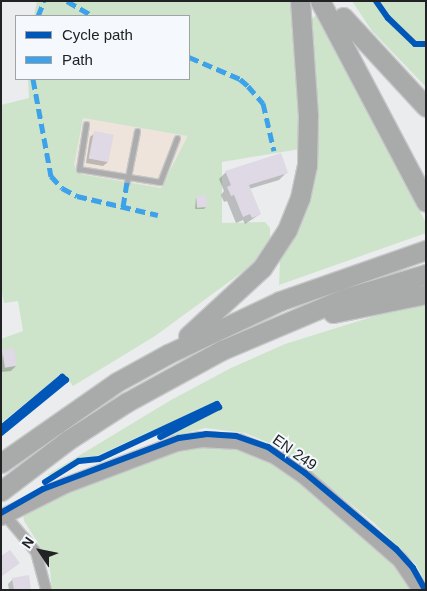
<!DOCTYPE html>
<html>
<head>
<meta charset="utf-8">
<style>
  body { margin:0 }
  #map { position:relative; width:427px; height:591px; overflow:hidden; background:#eaecee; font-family:Arial,sans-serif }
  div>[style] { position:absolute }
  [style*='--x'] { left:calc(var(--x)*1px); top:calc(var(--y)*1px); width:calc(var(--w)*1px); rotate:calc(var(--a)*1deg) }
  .industrial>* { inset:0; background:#eee4dc }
  .green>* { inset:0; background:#cde4cb }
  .shadow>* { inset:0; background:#0003 }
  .building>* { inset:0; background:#ded9e4; transform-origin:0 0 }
  .roads { filter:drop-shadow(1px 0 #c6c8c9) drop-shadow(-1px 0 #c6c8c9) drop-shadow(0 1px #c6c8c9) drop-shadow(0 -1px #c6c8c9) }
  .lane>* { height:5px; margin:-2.5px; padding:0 2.5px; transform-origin:2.5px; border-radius:2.5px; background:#adacad }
  .street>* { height:10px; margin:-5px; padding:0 5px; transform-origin:5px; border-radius:5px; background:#adacad }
  .secondary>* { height:15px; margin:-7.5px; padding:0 7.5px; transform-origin:7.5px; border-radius:7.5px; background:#acabac }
  .highway>* { height:19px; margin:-9.5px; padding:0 9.5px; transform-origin:9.5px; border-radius:9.5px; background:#a9aaaa }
  .quiet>* { height:5px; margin-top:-2.5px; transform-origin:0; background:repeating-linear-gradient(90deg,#3da2ea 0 10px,transparent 0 15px) }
  .cycleway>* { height:6px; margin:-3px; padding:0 3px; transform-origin:3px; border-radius:3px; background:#0057b8 }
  span { translate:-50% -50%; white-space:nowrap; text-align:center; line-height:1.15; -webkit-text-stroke:4px #f5f9fd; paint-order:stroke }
  .street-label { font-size:15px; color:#202223 }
  .frame { position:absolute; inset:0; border:2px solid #202223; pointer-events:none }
  .legend { position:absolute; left:15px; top:15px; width:175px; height:65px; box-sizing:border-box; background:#f5f9fd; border:1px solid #a0a3a6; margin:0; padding:6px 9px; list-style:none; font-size:15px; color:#202223 }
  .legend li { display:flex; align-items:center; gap:10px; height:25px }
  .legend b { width:25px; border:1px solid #a0a3a6 }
  .north { position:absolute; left:15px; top:526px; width:50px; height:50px; -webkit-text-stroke:4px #f5f9fd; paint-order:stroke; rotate:304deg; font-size:14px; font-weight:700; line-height:20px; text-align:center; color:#202223 }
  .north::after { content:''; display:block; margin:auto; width:18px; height:22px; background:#202223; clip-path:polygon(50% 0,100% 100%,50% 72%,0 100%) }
</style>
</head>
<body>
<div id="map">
  <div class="industrial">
    <i style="clip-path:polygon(83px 118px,187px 136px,161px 188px,80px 174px,74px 165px)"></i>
  </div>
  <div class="green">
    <i style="clip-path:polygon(evenodd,37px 1px,292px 1px,300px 149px,222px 162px,222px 223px,265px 222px,270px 228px,270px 241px,252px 265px,155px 336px,73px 386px,63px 373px,1px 423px,1px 339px,23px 331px,18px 301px,4px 303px,1px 287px,1px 105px,29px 98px,28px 79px,189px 79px,189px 16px,34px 16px,37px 1px,83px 118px,187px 136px,187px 137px,161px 188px,80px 174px,74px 165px,83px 118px)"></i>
    <i style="clip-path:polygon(352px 1px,426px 1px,426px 87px,372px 31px)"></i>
    <i style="clip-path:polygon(320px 11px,426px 223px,426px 233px,279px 285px,280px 260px,306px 203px,309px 22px)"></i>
    <i style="clip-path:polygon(426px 300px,426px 583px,416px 565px,373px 522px,281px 448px,245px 433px,205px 428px,163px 439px,153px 430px,56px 475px,47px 475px,171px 400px,231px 368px,285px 344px)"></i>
    <i style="clip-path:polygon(186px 444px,230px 445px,283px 466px,387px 554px,412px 590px,52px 590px,49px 560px,24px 521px,23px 513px)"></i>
  </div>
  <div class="shadow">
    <i style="clip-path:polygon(95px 133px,108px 162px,103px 166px,86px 163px,90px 137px)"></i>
    <i style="clip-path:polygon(226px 172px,286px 173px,279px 180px,249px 189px,260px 214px,245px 224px,243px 220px,236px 223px,227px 201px,224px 202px,221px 195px,224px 191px,219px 179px)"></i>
    <i style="clip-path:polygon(196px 197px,206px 207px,204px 209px,195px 209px)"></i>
    <i style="clip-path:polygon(3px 351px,16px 366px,11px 371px,1px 372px)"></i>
    <i style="clip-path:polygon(13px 579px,30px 590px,9px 590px,8px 584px)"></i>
  </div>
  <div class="building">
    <i style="left:94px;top:131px;width:20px;height:28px;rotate:11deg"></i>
    <i style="clip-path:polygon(281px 153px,288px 173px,249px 185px,261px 214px,252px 218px,250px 214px,243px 217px,234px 195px,231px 196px,227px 187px,231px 185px,225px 171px)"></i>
    <i style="left:206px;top:195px;width:12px;height:10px;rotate:85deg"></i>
    <i style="left:14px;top:348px;width:18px;height:12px;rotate:81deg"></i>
    <i style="clip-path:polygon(10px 550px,20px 563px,1px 577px,1px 556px)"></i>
    <i style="clip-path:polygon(29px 575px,31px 590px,14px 590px,12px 578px)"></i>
  </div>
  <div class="roads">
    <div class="lane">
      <i style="--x:86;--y:124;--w:46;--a:98.8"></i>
      <i style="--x:79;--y:169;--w:82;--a:9.1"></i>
      <i style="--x:160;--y:182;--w:47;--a:-68.9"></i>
      <i style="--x:127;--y:182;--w:52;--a:-78.9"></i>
    </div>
    <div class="street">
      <i style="--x:5;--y:515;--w:48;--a:50"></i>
      <i style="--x:36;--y:552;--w:39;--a:75"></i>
    </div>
    <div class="secondary">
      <i style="--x:1;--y:517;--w:72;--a:-26.6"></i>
      <i style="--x:65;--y:485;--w:119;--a:-20.7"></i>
      <i style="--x:176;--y:443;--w:24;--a:-9"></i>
      <i style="--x:200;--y:439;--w:38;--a:3"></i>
      <i style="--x:238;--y:441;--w:40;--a:22"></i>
      <i style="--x:275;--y:456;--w:37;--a:35"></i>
      <i style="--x:305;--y:477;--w:126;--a:41.1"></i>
      <i style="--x:400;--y:560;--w:36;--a:56"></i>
    </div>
    <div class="highway">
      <i style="--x:320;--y:1;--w:227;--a:62.2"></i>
      <i style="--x:343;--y:17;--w:122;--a:47.3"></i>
      <i style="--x:333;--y:313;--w:95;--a:-11.5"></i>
      <i style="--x:188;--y:336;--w:100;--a:-42.6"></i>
      <i style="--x:262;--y:268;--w:45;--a:-56.7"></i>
      <i style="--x:287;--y:230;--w:35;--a:-68"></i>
      <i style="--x:300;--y:198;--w:33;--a:-78"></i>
      <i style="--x:307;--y:166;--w:51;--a:-88.9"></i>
      <i style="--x:308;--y:115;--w:114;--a:-94"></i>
      <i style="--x:1;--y:463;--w:141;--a:-34.9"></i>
      <i style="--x:117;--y:382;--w:58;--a:-28.8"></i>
      <i style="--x:168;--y:354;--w:124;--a:-25.3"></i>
      <i style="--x:280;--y:301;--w:155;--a:-19.3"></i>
      <i style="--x:1;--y:491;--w:84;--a:-37.3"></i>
      <i style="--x:68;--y:440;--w:70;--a:-32.8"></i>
      <i style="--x:127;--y:402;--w:108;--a:-28.7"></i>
      <i style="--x:222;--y:350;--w:134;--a:-22.9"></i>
      <i style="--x:345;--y:298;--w:84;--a:-16.5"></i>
    </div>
  </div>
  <div class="quiet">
    <i style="--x:67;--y:1;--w:30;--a:30"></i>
    <i style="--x:38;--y:16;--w:16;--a:-68"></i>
    <i style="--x:189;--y:57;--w:56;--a:23.3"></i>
    <i style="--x:240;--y:79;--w:11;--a:41"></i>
    <i style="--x:248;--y:86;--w:23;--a:49"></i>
    <i style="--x:263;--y:103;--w:49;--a:77.1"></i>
    <i style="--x:33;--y:79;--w:99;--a:79.5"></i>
    <i style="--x:51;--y:176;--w:16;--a:47"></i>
    <i style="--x:62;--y:188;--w:17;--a:28"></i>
    <i style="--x:77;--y:196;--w:83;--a:13.2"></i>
    <i style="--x:123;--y:207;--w:25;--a:-81"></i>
  </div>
  <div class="cycleway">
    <i style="--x:376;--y:1;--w:21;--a:55"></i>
    <i style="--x:388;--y:18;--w:37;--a:44"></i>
    <i style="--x:415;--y:44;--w:11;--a:0"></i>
    <i style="--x:1;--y:428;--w:80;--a:-39.9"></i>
    <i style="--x:62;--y:377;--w:5;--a:37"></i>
    <i style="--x:66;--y:380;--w:84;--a:140.8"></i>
    <i style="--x:45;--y:482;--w:40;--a:-32"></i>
    <i style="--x:79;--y:461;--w:20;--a:-6"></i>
    <i style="--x:99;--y:459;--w:130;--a:-25"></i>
    <i style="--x:217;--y:404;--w:4;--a:56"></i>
    <i style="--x:219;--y:407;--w:66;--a:153"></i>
    <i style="--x:1;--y:513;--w:48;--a:-29.7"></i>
    <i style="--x:43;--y:489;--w:145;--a:-20.6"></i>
    <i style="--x:179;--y:438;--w:27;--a:-8"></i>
    <i style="--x:206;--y:434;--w:30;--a:4"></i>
    <i style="--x:236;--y:436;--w:34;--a:19"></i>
    <i style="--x:268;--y:447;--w:45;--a:35.1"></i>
    <i style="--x:305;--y:473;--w:119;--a:39.9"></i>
    <i style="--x:396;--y:549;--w:25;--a:48"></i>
    <i style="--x:413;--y:568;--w:25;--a:61"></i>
  </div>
  <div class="street-label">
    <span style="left:295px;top:452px;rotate:35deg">EN 249</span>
  </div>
  <div class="frame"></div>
  <ul class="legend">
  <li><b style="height:6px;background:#0057b8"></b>Cycle path</li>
  <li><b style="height:6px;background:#3da2ea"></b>Path</li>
  </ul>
  <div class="north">N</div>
</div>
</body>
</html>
